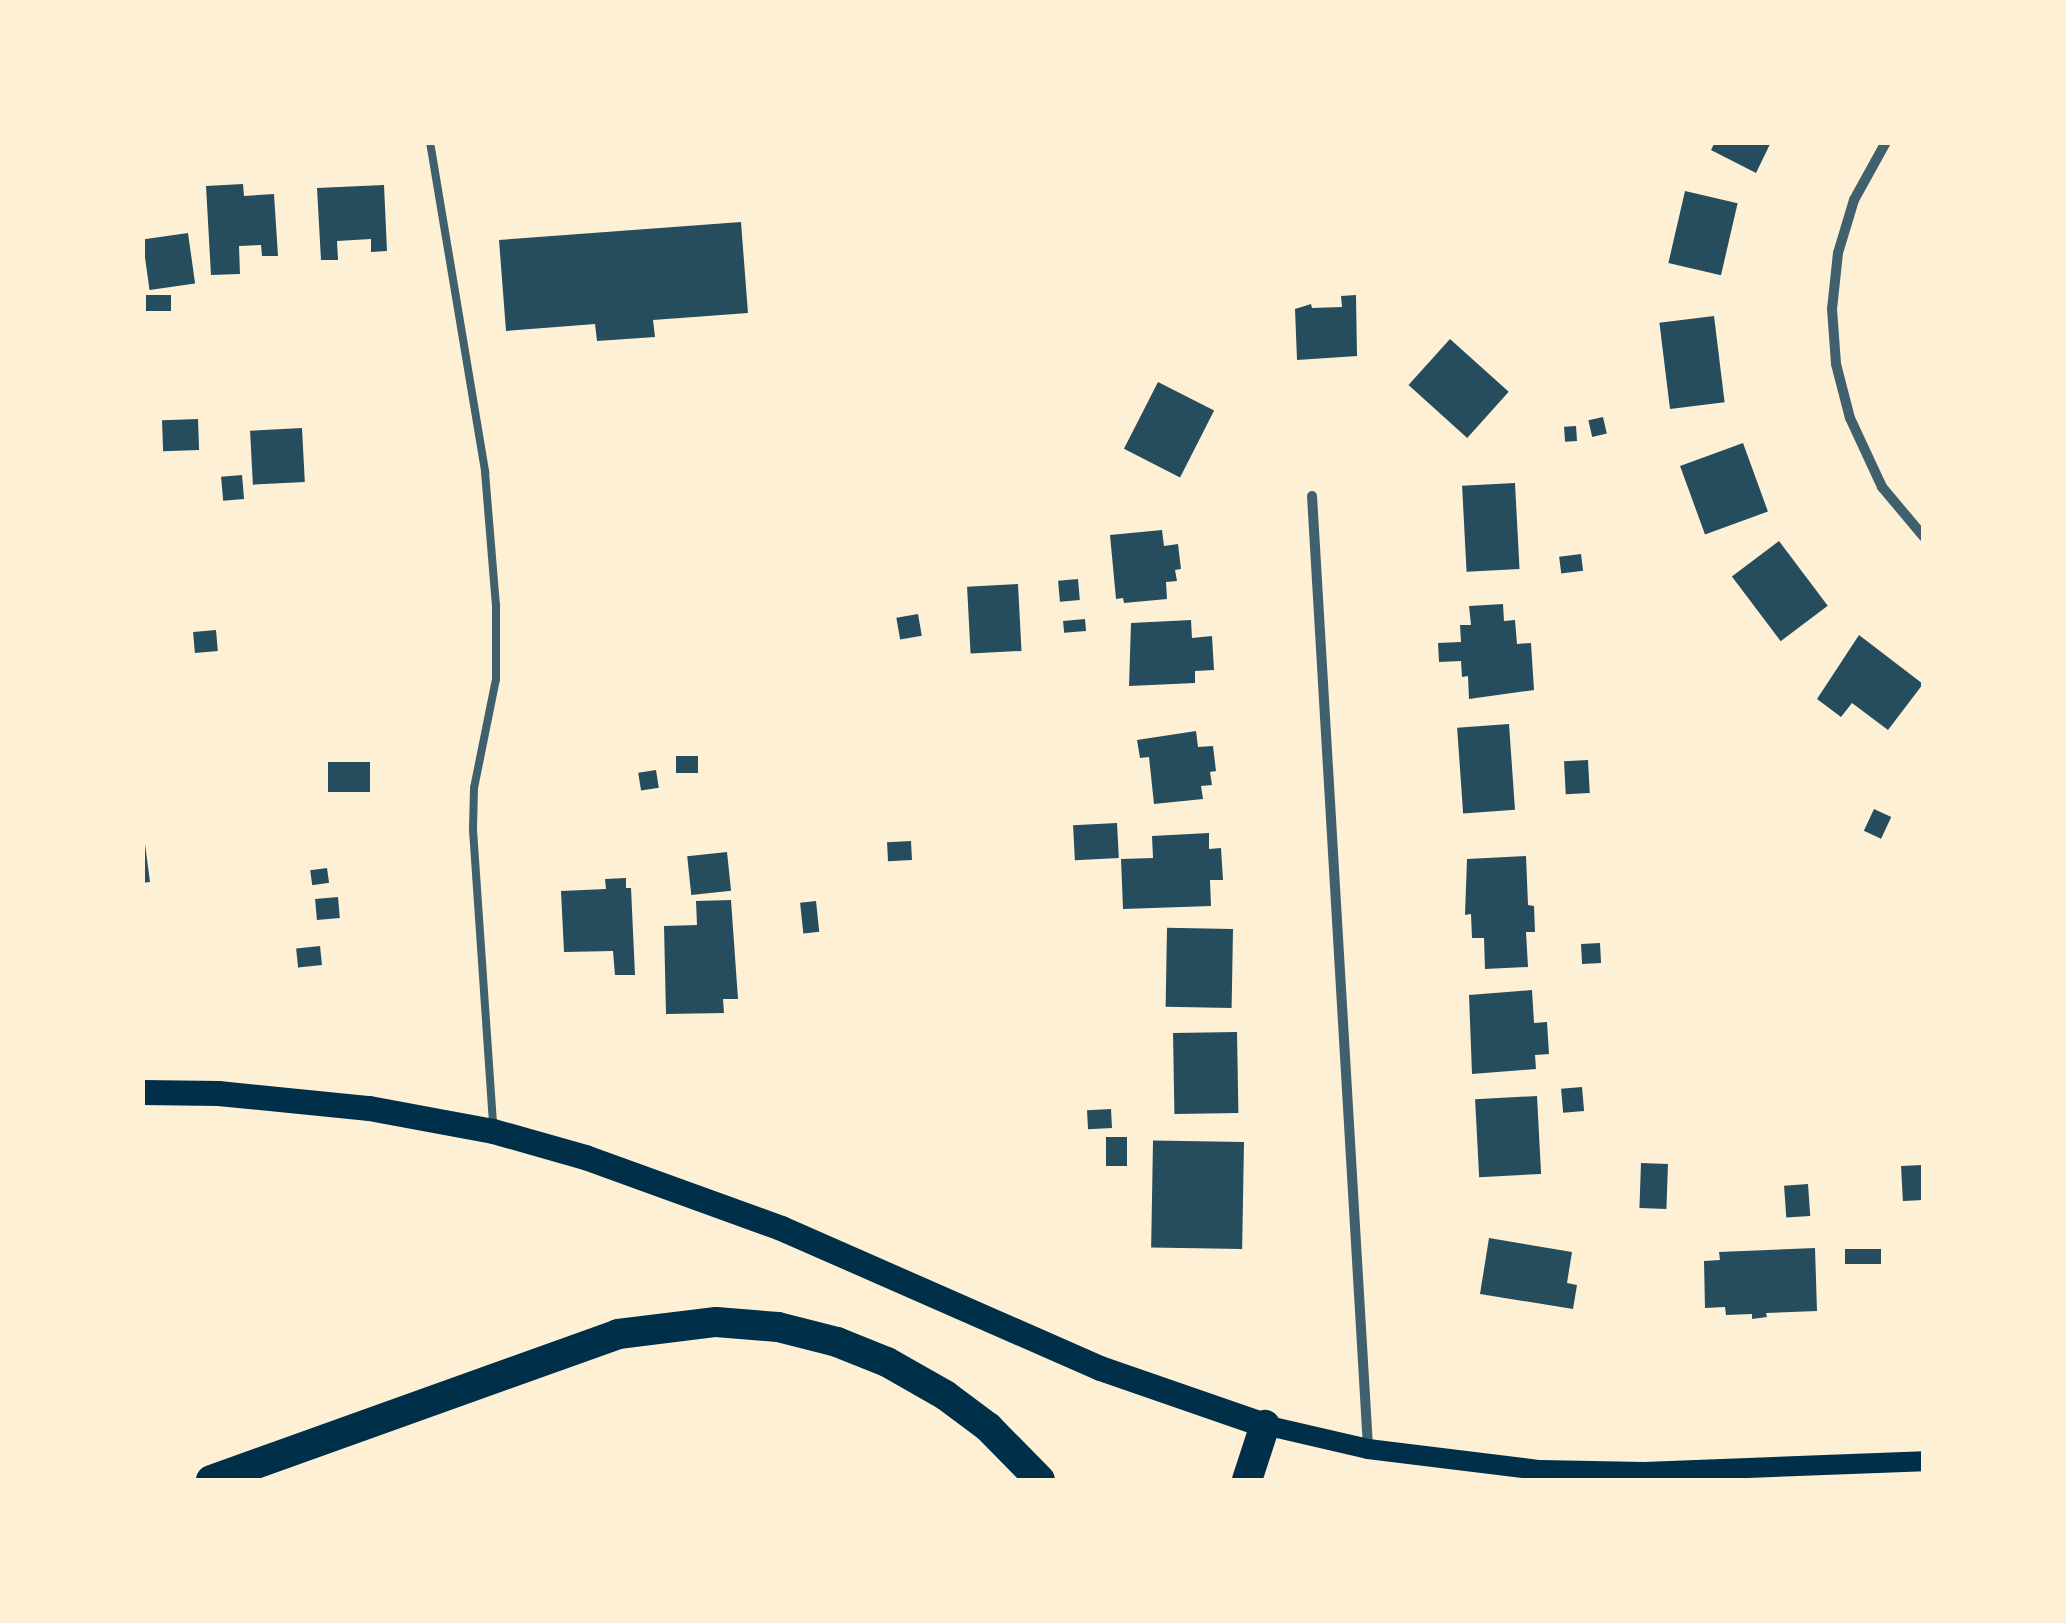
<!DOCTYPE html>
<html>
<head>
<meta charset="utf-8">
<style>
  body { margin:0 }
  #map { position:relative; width:2066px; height:1623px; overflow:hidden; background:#fdf0d5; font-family:Inter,sans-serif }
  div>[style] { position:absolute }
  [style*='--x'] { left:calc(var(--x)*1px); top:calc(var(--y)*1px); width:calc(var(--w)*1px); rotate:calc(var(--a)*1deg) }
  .building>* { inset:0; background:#264d5e; transform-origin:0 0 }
  .service>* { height:8px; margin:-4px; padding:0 4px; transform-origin:4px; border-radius:4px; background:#3f606c }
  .minor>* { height:10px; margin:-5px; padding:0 5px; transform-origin:5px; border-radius:5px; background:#3f606c }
  .secondary>* { height:20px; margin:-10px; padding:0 10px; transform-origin:10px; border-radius:10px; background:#003049 }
  .primary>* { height:25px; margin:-12.5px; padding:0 12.5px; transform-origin:12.5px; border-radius:12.5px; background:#003049 }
  .motorway>* { height:30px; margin:-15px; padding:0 15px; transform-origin:15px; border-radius:15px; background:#003049 }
  span { translate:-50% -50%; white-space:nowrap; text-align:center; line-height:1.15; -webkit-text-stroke:10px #fdf0d5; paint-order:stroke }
  .frame { position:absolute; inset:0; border:145px solid #fdf0d5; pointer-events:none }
</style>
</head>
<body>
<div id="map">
  <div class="building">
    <i style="clip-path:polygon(1715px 142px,1771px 142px,1756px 173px,1711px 150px)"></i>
    <i style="clip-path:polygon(243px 184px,244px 196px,274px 194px,278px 256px,262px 256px,261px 245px,239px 246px,240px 274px,211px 275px,206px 186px)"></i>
    <i style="clip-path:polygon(384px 185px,387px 251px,371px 252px,371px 239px,337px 241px,338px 260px,321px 260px,317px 188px)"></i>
    <i style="left:1685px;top:191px;width:54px;height:74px;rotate:13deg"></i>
    <i style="clip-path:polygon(741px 222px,748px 313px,653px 320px,655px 337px,597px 341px,595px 324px,506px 331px,499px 240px)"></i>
    <i style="left:188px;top:233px;width:51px;height:46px;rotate:82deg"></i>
    <i style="left:171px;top:295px;width:16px;height:25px;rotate:90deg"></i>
    <i style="clip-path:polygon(1356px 295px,1357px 356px,1297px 360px,1295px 309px,1311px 304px,1312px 308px,1342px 307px,1341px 296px)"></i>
    <i style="left:1714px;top:316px;width:87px;height:55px;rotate:83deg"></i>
    <i style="left:1450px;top:339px;width:79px;height:62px;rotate:42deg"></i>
    <i style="left:1158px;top:382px;width:63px;height:75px;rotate:27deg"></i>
    <i style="left:1603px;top:417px;width:17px;height:15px;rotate:77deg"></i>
    <i style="left:198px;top:419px;width:31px;height:36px;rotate:88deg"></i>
    <i style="left:1576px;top:426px;width:15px;height:12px;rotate:86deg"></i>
    <i style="left:302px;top:428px;width:54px;height:52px;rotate:87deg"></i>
    <i style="left:1743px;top:443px;width:73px;height:67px;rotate:70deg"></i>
    <i style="left:242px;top:475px;width:24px;height:21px;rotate:85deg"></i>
    <i style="left:1515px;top:483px;width:86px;height:53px;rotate:87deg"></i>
    <i style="clip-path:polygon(1162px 530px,1164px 546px,1178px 544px,1181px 569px,1175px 570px,1177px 581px,1166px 582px,1167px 599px,1124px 603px,1123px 598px,1116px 599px,1110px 535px)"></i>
    <i style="left:1779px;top:541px;width:81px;height:59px;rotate:53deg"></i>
    <i style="left:1581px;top:554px;width:17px;height:22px;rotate:83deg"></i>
    <i style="left:1078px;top:579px;width:21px;height:20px;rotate:85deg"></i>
    <i style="left:1018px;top:584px;width:67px;height:51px;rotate:87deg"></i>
    <i style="clip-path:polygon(1503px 604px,1504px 621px,1515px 620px,1517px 644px,1531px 643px,1534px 690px,1469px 699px,1468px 676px,1462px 677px,1461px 661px,1439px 662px,1438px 643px,1461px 642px,1460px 625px,1471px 625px,1469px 606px)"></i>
    <i style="left:918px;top:614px;width:22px;height:22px;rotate:80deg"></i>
    <i style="left:1085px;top:619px;width:12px;height:22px;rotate:85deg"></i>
    <i style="clip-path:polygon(1191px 620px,1192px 638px,1212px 636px,1214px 670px,1195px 671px,1195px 683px,1129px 686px,1131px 623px)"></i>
    <i style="left:216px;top:630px;width:21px;height:23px;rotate:85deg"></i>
    <i style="clip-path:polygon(1859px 635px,1923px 684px,1888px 730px,1852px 703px,1841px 717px,1817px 699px)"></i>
    <i style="left:1509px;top:724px;width:86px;height:52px;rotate:86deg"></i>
    <i style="clip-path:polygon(1196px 731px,1198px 747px,1213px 746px,1216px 771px,1210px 772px,1212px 785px,1201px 786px,1203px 799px,1154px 804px,1149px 757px,1140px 758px,1137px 740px)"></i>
    <i style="left:676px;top:756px;width:22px;height:17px"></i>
    <i style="left:1588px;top:760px;width:33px;height:24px;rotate:87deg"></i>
    <i style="left:370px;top:762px;width:30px;height:42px;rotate:90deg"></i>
    <i style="left:656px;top:770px;width:18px;height:18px;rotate:81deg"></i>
    <i style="left:1874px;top:809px;width:19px;height:24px;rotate:25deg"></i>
    <i style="clip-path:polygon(142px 821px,150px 882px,142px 883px)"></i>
    <i style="left:1117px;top:823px;width:35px;height:44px;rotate:87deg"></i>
    <i style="clip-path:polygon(1209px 833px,1209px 849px,1221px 848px,1223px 880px,1210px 880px,1211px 906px,1123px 909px,1121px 859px,1153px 858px,1152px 836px)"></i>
    <i style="left:911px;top:841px;width:19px;height:24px;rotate:87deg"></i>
    <i style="left:727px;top:852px;width:39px;height:40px;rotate:84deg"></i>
    <i style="clip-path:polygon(1526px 856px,1528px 905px,1534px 906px,1535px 932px,1526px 932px,1528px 967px,1485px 969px,1484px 938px,1472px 938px,1471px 914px,1465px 915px,1467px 859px)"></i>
    <i style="left:327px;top:868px;width:15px;height:17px;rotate:82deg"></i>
    <i style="clip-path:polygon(626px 878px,626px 888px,631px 888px,635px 975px,615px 975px,613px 951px,564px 952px,561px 891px,606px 889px,605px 879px)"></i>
    <i style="left:338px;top:897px;width:21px;height:23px;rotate:85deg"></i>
    <i style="clip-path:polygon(731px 900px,738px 999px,723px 999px,724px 1013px,666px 1014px,664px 926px,697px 925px,696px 901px)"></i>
    <i style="left:816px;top:901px;width:31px;height:16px;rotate:84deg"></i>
    <i style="left:1233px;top:929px;width:79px;height:66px;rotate:91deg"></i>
    <i style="left:1600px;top:943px;width:20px;height:19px;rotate:87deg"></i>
    <i style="left:320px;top:946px;width:19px;height:24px;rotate:84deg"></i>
    <i style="clip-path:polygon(1532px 990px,1534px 1023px,1547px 1022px,1549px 1054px,1535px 1055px,1536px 1069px,1472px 1074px,1469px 995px)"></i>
    <i style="left:1237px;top:1032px;width:81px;height:64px;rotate:89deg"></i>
    <i style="left:1582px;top:1087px;width:24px;height:21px;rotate:85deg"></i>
    <i style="left:1537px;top:1096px;width:78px;height:62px;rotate:87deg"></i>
    <i style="left:1111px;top:1109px;width:19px;height:24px;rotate:87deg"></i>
    <i style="left:1106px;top:1137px;width:21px;height:29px"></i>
    <i style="left:1244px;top:1142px;width:107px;height:91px;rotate:91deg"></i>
    <i style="left:1641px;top:1163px;width:27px;height:45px;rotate:2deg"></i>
    <i style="left:1922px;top:1165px;width:35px;height:21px;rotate:87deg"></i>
    <i style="left:1808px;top:1184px;width:32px;height:24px;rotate:86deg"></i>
    <i style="clip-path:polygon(1489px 1238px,1572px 1252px,1567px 1283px,1577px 1285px,1573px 1309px,1480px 1294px)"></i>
    <i style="clip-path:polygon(1815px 1248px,1817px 1311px,1766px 1313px,1767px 1317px,1752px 1319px,1752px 1314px,1726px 1315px,1725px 1307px,1705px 1308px,1704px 1261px,1720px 1260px,1719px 1252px)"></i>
    <i style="left:1881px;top:1249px;width:15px;height:36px;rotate:90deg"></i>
  </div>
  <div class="service">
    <i style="--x:430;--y:142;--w:335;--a:80.5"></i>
    <i style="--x:485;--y:472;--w:133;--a:85.3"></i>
    <i style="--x:496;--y:605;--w:74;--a:90"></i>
    <i style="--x:496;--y:679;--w:111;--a:101.4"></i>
    <i style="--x:474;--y:788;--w:42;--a:91.4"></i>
    <i style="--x:473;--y:830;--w:296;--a:86.1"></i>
  </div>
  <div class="minor">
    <i style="--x:1886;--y:142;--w:66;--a:118.9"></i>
    <i style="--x:1854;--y:200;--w:55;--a:106.8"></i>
    <i style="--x:1838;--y:253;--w:56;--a:96.1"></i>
    <i style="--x:1832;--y:309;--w:55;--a:85.8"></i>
    <i style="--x:1836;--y:364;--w:56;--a:75.5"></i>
    <i style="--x:1850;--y:418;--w:76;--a:65.1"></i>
    <i style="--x:1882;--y:487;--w:65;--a:50"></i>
    <i style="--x:1312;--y:496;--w:954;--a:86.63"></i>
  </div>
  <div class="secondary">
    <i style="--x:1265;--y:1425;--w:106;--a:13.1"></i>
    <i style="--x:1368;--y:1449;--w:173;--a:7"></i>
    <i style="--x:1540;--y:1470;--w:104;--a:1.1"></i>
    <i style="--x:1644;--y:1472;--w:280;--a:-2.2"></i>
  </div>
  <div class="primary">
    <i style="--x:142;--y:1092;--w:76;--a:0.8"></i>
    <i style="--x:218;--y:1093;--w:152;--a:5.7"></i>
    <i style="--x:369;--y:1108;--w:126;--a:10.5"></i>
    <i style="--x:493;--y:1131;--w:96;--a:15.8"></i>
    <i style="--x:585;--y:1157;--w:208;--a:19.9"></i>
    <i style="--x:781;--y:1228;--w:348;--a:23.7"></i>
    <i style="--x:1100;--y:1368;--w:175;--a:19.1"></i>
  </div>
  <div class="motorway">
    <i style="--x:211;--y:1480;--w:432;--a:-19.7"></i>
    <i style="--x:618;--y:1334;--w:99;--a:-7"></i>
    <i style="--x:716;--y:1322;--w:62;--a:4.6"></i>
    <i style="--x:778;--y:1327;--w:61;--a:14.3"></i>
    <i style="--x:837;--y:1342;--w:54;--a:21.8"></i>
    <i style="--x:887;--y:1362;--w:67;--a:29.6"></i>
    <i style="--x:945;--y:1395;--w:54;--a:36.7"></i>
    <i style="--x:988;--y:1427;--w:74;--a:45.5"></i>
    <i style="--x:1247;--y:1480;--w:58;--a:-71.9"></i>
  </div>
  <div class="frame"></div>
</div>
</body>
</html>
